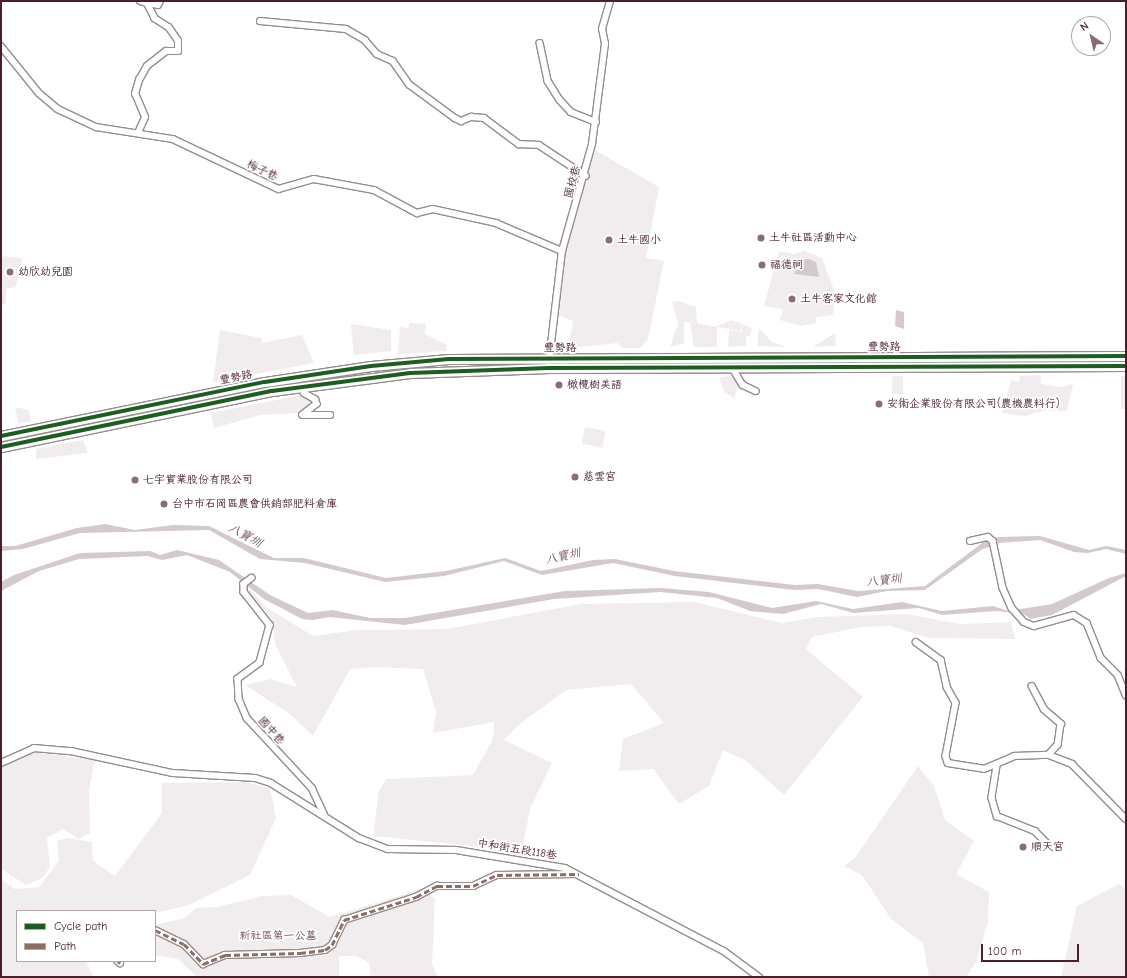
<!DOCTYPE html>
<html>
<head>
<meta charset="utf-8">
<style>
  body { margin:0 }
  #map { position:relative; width:1127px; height:978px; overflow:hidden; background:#fff; font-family:"Comic Neue","LXGW WenKai TC",sans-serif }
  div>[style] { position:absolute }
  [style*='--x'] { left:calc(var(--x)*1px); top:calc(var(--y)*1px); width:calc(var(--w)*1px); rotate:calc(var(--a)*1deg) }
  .built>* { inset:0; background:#f1edee; transform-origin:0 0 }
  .water>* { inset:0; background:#d4cacc }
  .roads { filter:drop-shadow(1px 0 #948c8e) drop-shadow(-1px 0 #948c8e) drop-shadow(0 1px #948c8e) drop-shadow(0 -1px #948c8e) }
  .minor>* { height:5.5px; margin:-2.75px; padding:0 2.75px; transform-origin:2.75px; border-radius:2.75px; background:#fff }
  .primary>* { height:9px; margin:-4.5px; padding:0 4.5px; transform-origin:4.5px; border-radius:4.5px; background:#fff }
  .quiet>* { height:3px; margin-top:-1.5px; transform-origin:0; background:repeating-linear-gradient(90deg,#8d6e63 0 6px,transparent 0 9px) }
  .cycleway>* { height:4px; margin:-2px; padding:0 2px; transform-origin:2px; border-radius:2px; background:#1b5e20 }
  .dots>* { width:11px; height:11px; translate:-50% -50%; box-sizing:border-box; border:2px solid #fff; border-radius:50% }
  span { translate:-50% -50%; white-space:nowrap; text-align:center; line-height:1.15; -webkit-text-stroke:3.5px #fff; paint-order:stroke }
  .street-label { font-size:11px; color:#4a1f2b }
  .poi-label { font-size:11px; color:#4a1f2b }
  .left { translate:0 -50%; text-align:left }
  .park-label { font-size:11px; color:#714f58 }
  .water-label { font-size:12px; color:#74535c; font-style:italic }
  .frame { position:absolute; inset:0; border:2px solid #4a1f2b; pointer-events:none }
  .legend { position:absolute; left:16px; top:910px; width:140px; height:52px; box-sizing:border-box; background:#fff; border:1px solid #b7a5aa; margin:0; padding:5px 7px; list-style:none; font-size:12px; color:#4a1f2b }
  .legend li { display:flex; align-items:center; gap:8px; height:20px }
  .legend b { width:20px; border:1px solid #b7a5aa }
  .north { position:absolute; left:1071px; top:16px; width:40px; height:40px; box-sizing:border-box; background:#fff; border:1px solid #b7a5aa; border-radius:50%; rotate:325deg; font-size:11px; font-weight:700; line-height:16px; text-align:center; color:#4a1f2b }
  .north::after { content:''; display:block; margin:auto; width:14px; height:18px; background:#896d75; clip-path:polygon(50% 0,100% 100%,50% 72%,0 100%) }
  .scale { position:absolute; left:981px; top:944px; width:98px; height:18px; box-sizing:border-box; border:2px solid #4a1f2b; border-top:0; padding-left:5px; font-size:12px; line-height:14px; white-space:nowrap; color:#4a1f2b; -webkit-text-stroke:3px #fff; paint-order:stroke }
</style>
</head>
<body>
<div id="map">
  <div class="built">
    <i style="clip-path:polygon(593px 149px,659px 187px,646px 258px,664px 261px,648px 339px,640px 348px,622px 348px,618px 343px,568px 348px,573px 321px,558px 315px,565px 251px)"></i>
    <i style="clip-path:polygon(779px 251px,794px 254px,804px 251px,822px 258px,835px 293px,833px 315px,816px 317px,816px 323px,801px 326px,780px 320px,783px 309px,764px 306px)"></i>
    <i style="clip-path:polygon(1px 256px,22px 258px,16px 287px,6px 289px,6px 303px,1px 306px)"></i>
    <i style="clip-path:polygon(679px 301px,696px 307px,697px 323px,716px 327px,731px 320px,742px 324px,741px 331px,717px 327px,717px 347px,694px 347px,690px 322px,684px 322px,684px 343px,670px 347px,678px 323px,672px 302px)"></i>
    <i style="clip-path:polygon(410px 323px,426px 324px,425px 334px,447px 345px,446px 351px,398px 354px,400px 327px,408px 328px)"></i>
    <i style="clip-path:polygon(351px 324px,391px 330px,391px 351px,354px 355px)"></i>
    <i style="clip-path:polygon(743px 324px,752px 328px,750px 336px,746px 336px,746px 346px,728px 347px,729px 330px,742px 332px)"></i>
    <i style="clip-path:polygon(759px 328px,772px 342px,787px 347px,757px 346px)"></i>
    <i style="clip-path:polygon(220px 330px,261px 338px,262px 343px,302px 335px,314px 363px,213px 382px)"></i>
    <i style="clip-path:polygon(835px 333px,836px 346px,813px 347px)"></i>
    <i style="clip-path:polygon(1041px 375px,1041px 384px,1061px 387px,1073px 384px,1067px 411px,1046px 410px,1025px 416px,1002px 413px,1011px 380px,1019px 382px,1020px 376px)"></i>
    <i style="clip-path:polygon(734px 376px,740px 385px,736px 388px,735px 398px,724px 392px,719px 377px)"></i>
    <i style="left:892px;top:376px;width:11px;height:18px"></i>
    <i style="left:1121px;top:376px;width:5px;height:33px"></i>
    <i style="clip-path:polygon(301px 395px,314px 404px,301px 413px,260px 415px,214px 428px,211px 413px)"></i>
    <i style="clip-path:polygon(15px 407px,29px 410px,31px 421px,18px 424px)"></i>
    <i style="left:585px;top:427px;width:21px;height:17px;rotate:11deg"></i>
    <i style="clip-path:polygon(83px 440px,88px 453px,36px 459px,36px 449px)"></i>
    <i style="clip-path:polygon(249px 588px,266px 607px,313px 636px,357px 630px,447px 629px,581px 604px,695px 602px,782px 623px,817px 617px,906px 614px,960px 624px,1011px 622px,1015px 639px,929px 638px,891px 626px,861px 627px,812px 637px,806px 649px,863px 697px,784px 795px,745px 760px,723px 750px,709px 786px,679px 804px,653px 769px,619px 771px,623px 739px,664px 723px,631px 684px,566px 690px,517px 726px,504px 740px,552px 763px,530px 809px,522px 851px,373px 836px,379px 790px,387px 779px,473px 775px,493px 739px,494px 722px,433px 733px,436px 712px,423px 669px,373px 667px,350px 669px,313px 736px,290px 714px,245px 685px,270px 679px,297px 687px,275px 644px,272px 619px,249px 593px)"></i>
    <i style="clip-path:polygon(33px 752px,95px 760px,89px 790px,90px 833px,79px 839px,63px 829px,47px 838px,50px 867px,42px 878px,26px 885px,1px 869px,1px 767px)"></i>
    <i style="clip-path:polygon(918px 766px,934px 786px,945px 820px,974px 841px,956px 874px,989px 892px,988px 922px,976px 962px,966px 977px,929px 977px,923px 943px,891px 919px,862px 875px,844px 866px,855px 858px)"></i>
    <i style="clip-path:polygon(244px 782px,270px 788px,276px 818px,250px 875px,189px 905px,155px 913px,17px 911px,17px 961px,86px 961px,93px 976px,111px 977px,1px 977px,1px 879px,15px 889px,39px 887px,59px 861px,57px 841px,67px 838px,92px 842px,93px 861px,115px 876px,162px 813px,162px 783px)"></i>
    <i style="clip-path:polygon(1119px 884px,1126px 889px,1126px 977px,1061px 977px,1077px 906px)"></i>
    <i style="clip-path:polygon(421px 889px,435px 899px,432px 964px,438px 977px,371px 977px,369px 963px,357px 956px,339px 956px,339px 977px,197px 977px,178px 959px,155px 955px,155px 925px,185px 918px,196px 908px,218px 907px,262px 896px,291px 895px,330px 917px)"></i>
  </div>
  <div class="water">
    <i style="clip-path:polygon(808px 259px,816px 262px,819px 277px,794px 274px,800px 260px)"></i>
    <i style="clip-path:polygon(896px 310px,904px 312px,904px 329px,895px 326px)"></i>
    <i style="clip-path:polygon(105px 524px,135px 530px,173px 525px,209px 526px,274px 558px,304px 558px,386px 578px,446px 571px,505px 558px,541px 571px,593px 560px,615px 559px,674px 571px,795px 585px,818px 584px,858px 591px,925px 586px,986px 540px,999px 537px,1040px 536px,1089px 550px,1106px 546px,1126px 550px,1126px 554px,1106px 549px,1088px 553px,1074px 552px,1040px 540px,999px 543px,981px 550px,925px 590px,887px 591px,857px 597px,818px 589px,794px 590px,675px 576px,613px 563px,542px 575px,504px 561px,444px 576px,385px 582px,305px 563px,260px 559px,209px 530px,80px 533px,23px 549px,1px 551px,1px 546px,15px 546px,77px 528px)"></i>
    <i style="clip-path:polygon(177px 550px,219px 560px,270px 595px,308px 613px,333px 610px,370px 618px,405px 618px,565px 591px,661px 588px,709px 592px,772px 608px,816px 601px,853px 609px,902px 602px,942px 611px,993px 606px,1009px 611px,1052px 604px,1109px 578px,1126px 573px,1126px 576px,1052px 615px,1031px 619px,1023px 614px,997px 611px,942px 615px,919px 608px,854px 613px,821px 604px,783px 614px,770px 613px,750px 611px,717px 598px,660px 592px,554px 599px,405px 625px,329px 617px,313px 620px,302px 619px,264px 599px,230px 572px,187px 555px,162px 560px,148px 556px,79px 559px,39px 571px,1px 591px,1px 582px,14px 575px,80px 553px,150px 551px,160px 555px)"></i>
  </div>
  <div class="roads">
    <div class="minor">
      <i style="--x:140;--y:1;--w:18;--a:13"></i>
      <i style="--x:158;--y:5;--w:4;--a:-63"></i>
      <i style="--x:260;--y:21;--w:86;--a:5.3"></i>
      <i style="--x:346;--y:29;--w:22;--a:30"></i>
      <i style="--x:365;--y:40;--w:18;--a:49"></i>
      <i style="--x:377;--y:54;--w:17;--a:24"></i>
      <i style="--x:393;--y:61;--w:29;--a:55"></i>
      <i style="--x:410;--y:85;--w:56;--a:36.3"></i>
      <i style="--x:455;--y:118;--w:7;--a:27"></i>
      <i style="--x:461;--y:121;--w:11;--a:-22"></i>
      <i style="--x:471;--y:117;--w:13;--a:4"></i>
      <i style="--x:484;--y:118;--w:44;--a:36.6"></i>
      <i style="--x:519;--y:144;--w:20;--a:3"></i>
      <i style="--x:539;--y:145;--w:56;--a:33.4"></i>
      <i style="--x:540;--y:43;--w:39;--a:78"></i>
      <i style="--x:548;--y:81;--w:22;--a:58"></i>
      <i style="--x:560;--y:100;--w:16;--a:47"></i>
      <i style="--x:571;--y:112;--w:27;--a:22"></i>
      <i style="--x:1;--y:46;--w:60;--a:51"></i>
      <i style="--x:39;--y:93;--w:25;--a:40"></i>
      <i style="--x:58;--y:109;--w:42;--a:25.3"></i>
      <i style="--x:96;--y:127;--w:78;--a:8.9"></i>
      <i style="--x:173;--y:139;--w:117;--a:25.3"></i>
      <i style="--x:279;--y:189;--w:36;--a:-16"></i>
      <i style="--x:314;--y:179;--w:61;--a:10.4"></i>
      <i style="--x:374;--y:190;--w:49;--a:28.1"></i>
      <i style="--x:417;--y:213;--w:16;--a:-14"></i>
      <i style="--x:433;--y:209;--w:65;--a:12.5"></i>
      <i style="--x:496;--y:223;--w:72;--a:23"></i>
      <i style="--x:138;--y:133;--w:17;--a:-66"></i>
      <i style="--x:145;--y:117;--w:25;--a:-113"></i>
      <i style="--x:135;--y:94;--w:15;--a:-74"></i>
      <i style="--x:139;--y:80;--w:16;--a:-60"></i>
      <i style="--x:147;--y:66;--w:24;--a:-38"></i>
      <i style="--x:166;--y:51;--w:12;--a:0"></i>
      <i style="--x:178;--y:51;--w:10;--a:-90"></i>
      <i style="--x:178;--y:41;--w:16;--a:-125"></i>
      <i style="--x:169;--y:28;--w:17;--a:-147"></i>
      <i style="--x:155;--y:19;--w:19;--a:-118"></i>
      <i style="--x:549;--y:361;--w:111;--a:-83.3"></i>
      <i style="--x:562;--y:251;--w:111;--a:-74.3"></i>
      <i style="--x:592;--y:144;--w:101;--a:-82.6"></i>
      <i style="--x:605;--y:44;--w:15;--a:-101"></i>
      <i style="--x:602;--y:29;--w:29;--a:-74"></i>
      <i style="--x:732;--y:367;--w:21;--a:59"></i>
      <i style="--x:743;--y:385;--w:14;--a:25"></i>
      <i style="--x:304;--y:393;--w:13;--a:29"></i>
      <i style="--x:315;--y:399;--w:5;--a:68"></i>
      <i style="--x:317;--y:404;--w:18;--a:142"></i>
      <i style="--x:303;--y:415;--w:27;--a:0"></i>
      <i style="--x:970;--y:541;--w:18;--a:-13"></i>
      <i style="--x:988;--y:537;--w:6;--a:39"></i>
      <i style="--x:993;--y:541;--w:48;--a:78"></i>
      <i style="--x:1003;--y:588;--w:22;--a:66"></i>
      <i style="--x:1012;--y:608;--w:18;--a:49"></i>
      <i style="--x:1024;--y:622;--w:11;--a:22"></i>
      <i style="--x:1034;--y:626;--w:41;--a:-15.4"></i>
      <i style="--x:1074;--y:615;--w:15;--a:32"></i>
      <i style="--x:1087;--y:623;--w:38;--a:68"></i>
      <i style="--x:1101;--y:658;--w:24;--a:45"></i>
      <i style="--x:1118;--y:675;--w:22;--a:68"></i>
      <i style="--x:252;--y:578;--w:10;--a:143"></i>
      <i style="--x:244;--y:584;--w:8;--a:90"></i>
      <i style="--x:244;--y:592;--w:42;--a:51.8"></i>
      <i style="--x:270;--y:625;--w:39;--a:105"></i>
      <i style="--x:260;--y:663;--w:27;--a:144"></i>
      <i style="--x:238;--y:679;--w:20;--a:87"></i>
      <i style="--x:239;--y:699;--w:21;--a:67"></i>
      <i style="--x:247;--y:718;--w:96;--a:47.1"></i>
      <i style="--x:312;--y:788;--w:29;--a:65"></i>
      <i style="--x:916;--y:642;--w:31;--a:36"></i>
      <i style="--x:941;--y:660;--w:28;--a:77"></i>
      <i style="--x:947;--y:687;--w:18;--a:61"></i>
      <i style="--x:956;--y:703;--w:54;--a:100.7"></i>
      <i style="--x:946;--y:756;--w:7;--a:74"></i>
      <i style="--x:948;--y:763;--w:36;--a:9"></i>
      <i style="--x:984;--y:769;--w:33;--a:-23"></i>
      <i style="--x:1014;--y:756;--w:35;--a:-2"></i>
      <i style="--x:1049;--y:755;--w:25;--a:21"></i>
      <i style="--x:1072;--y:764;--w:77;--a:45.5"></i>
      <i style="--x:1032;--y:686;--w:26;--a:62"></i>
      <i style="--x:1044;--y:709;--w:23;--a:41"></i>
      <i style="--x:1061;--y:724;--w:21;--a:98"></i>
      <i style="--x:1058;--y:745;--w:13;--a:132"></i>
      <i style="--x:1;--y:763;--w:36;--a:-24"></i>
      <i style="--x:34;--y:748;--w:37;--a:5"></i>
      <i style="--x:71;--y:751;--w:104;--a:12.2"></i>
      <i style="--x:173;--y:773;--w:82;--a:3.5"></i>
      <i style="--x:255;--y:778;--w:17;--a:17"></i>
      <i style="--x:271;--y:783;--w:104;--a:32"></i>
      <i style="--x:359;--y:838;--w:31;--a:21"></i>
      <i style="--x:388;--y:849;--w:68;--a:0.8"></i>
      <i style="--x:456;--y:850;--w:110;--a:9.4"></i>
      <i style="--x:565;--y:868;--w:179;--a:27.6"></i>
      <i style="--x:724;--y:951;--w:44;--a:36.6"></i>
      <i style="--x:997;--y:766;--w:32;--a:99"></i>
      <i style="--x:992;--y:798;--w:19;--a:74"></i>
      <i style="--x:997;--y:816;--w:41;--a:21.5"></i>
      <i style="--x:1035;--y:831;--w:16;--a:45"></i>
      <i style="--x:155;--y:930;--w:32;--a:26"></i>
      <i style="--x:184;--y:944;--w:28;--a:46"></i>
      <i style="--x:203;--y:964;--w:24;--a:-22"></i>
      <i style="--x:225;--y:955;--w:75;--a:-1.5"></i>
      <i style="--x:300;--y:953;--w:25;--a:-7"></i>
      <i style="--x:325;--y:950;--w:9;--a:-36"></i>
      <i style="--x:332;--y:945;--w:28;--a:-64"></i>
      <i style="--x:344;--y:920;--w:76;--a:-17.7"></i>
      <i style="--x:416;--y:897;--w:24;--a:-28"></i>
      <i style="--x:437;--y:886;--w:36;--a:0"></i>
      <i style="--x:473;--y:886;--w:26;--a:-25"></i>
      <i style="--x:497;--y:875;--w:78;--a:-0.7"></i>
      <i style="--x:118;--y:961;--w:3;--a:45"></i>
    </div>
    <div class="primary">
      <i style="--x:1;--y:436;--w:269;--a:-11.6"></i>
      <i style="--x:265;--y:382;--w:107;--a:-8.6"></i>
      <i style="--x:371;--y:366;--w:78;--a:-5.1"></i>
      <i style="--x:449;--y:359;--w:677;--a:-0.25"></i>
      <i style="--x:1;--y:447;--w:277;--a:-11.7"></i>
      <i style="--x:272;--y:391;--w:139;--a:-7.4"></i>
      <i style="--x:410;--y:373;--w:139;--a:-2.1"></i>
      <i style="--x:549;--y:368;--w:577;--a:-0.2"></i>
    </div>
  </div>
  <div class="quiet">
    <i style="--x:155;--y:930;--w:32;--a:26"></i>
    <i style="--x:184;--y:944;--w:28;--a:46"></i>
    <i style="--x:203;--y:964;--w:24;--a:-22"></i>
    <i style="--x:225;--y:955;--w:75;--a:-1.5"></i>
    <i style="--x:300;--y:953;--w:25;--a:-7"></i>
    <i style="--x:325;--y:950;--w:9;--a:-36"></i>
    <i style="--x:332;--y:945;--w:28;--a:-64"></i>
    <i style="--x:344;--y:920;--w:76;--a:-17.7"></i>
    <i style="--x:416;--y:897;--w:24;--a:-28"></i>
    <i style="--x:437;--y:886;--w:36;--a:0"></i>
    <i style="--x:473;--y:886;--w:26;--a:-25"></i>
    <i style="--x:497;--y:875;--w:82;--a:-0.7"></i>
    <i style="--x:118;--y:961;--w:3;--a:45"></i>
  </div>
  <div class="cycleway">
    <i style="--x:1;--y:436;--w:269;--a:-11.6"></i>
    <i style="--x:265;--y:382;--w:107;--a:-8.6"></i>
    <i style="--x:371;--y:366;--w:78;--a:-5.1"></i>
    <i style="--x:449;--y:359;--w:677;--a:-0.25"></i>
    <i style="--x:1;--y:447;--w:277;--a:-11.7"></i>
    <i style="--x:272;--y:391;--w:139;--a:-7.4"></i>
    <i style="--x:410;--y:373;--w:139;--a:-2.1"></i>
    <i style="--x:549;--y:368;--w:577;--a:-0.2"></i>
  </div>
  <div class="dots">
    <i style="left:761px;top:238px;background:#896d75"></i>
    <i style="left:609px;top:240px;background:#896d75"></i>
    <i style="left:762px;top:265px;background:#896d75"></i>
    <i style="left:10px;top:272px;background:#896d75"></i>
    <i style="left:792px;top:299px;background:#896d75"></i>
    <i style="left:559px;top:385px;background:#896d75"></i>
    <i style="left:879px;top:404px;background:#896d75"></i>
    <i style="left:575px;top:477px;background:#896d75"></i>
    <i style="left:135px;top:480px;background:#896d75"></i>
    <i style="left:164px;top:504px;background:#896d75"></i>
    <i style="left:1023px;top:847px;background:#896d75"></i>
  </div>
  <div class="street-label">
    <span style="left:262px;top:171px;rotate:25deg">梅子巷</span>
    <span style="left:573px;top:182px;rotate:-75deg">國校巷</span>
    <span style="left:884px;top:347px">豐勢路</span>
    <span style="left:560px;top:348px">豐勢路</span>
    <span style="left:236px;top:378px;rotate:-11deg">豐勢路</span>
    <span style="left:271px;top:731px;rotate:48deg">國中巷</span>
    <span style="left:517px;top:850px;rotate:9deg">中和街五段118巷</span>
  </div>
  <div class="poi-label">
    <span class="left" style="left:769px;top:238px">土牛社區活動中心</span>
    <span class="left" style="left:617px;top:240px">土牛國小</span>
    <span class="left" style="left:770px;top:265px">福德祠</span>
    <span class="left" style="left:18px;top:272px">幼欣幼兒園</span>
    <span class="left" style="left:800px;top:299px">土牛客家文化館</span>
    <span class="left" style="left:567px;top:385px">橄欖樹美語</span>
    <span class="left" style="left:887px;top:404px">安術企業股份有限公司(農機農料行)</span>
    <span class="left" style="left:583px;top:477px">慈雲宮</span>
    <span class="left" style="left:143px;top:480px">七宇實業股份有限公司</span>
    <span class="left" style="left:172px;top:504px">台中市石岡區農會供銷部肥料倉庫</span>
    <span class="left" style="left:1031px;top:847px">順天宮</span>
  </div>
  <div class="park-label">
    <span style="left:278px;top:936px">新社區第一公墓</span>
  </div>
  <div class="water-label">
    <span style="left:245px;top:536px;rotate:29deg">八寶圳</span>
    <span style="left:563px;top:557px;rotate:-13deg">八寶圳</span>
    <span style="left:884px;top:581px;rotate:-7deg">八寶圳</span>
  </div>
  <div class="frame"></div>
  <ul class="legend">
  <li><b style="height:5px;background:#1b5e20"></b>Cycle path</li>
  <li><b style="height:5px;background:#8d6e63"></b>Path</li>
  </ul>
  <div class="north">N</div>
  <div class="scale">100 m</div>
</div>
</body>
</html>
